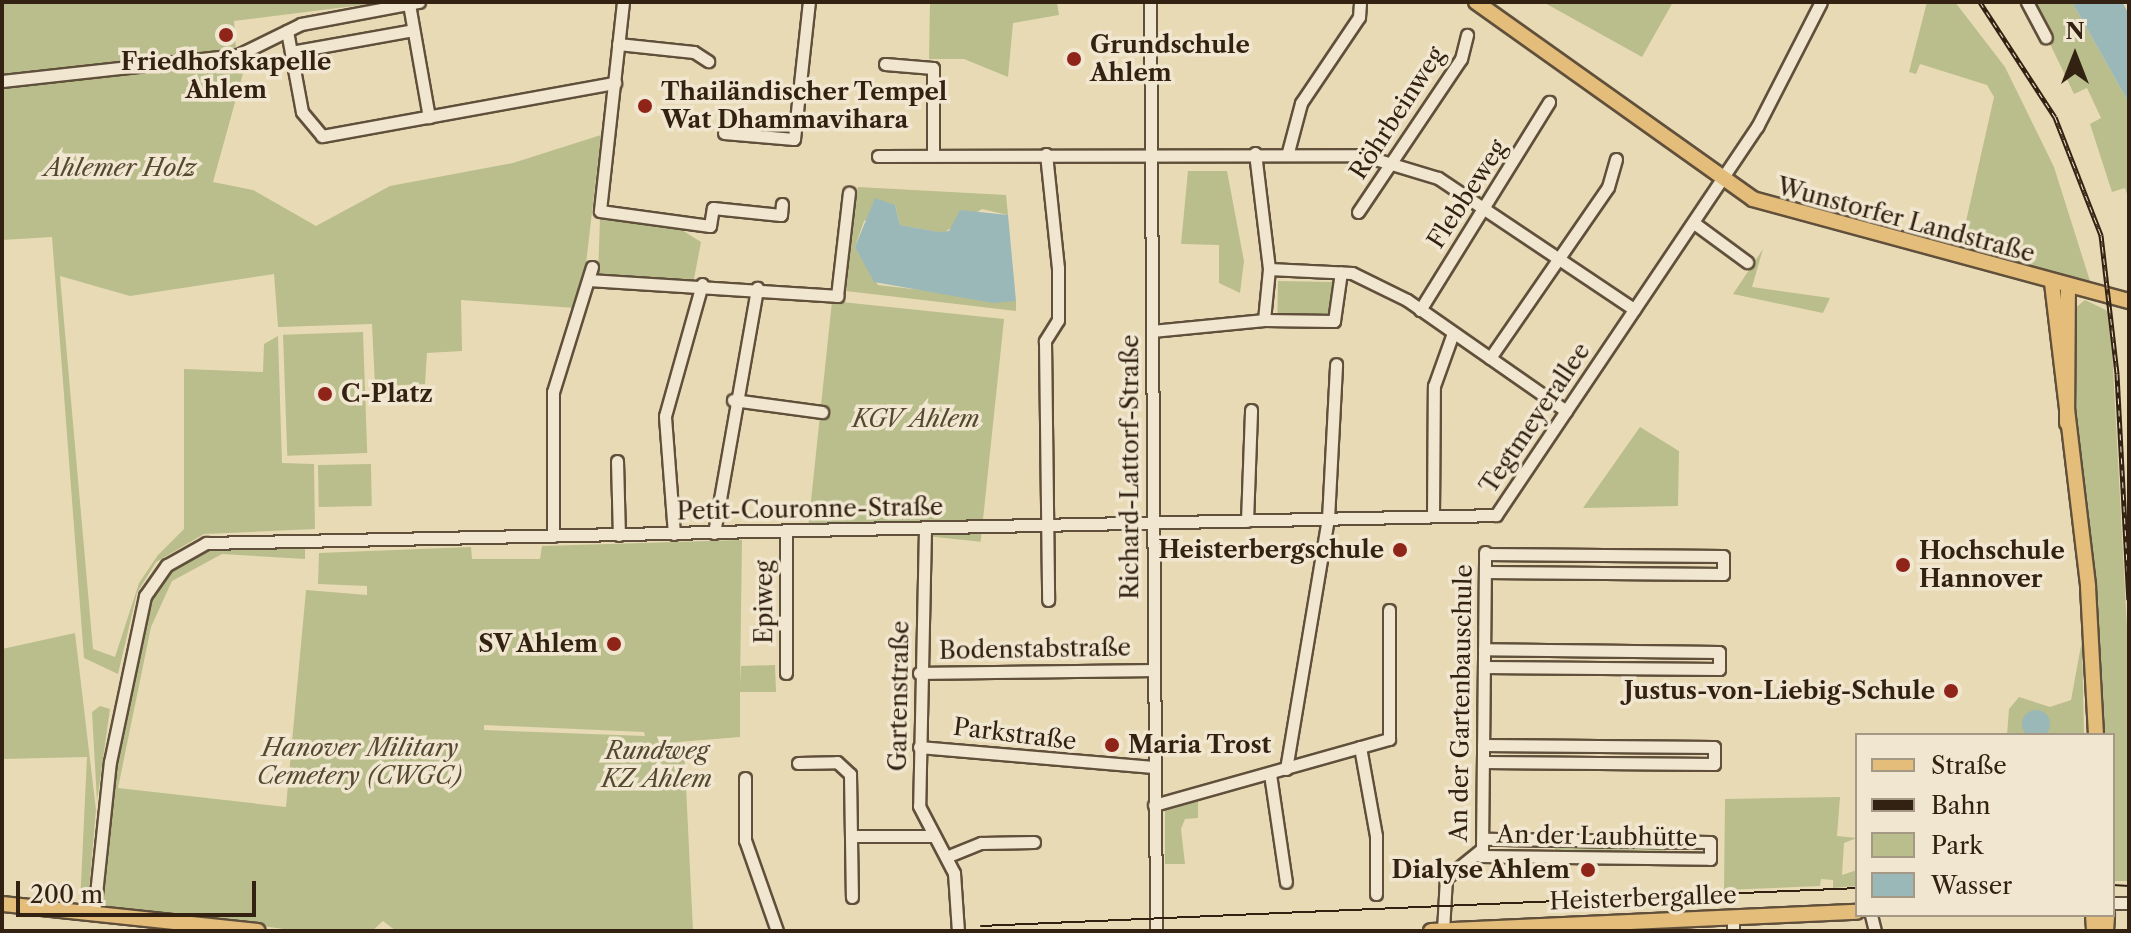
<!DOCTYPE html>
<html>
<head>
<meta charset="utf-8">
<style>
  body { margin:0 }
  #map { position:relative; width:2131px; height:933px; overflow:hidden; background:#e9dab6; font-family:"Libre Caslon Text",serif }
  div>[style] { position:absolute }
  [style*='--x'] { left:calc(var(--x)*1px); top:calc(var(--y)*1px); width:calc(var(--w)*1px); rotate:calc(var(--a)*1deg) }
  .green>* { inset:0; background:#b9be8c; transform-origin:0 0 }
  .water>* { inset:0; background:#9bb8b8 }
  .round { border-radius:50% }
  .roads { filter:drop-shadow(2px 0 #60503b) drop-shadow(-2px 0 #60503b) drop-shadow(0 2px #60503b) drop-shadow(0 -2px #60503b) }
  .minor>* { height:11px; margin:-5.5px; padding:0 5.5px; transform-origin:5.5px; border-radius:5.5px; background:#f1e7d0 }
  .major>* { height:14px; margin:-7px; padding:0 7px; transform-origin:7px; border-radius:7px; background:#e4bd7b }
  .tram>* { height:2px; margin:-1px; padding:0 1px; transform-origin:1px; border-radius:1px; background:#332212 }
  .rail>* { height:5px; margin-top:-2.5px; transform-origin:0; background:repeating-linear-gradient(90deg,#f1e7d0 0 6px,#332212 0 12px); box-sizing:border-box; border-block:2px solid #332212 }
  .dots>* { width:22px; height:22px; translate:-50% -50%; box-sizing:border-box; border:4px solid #f1e7d0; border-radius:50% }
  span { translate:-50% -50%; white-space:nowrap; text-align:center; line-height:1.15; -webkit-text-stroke:7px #f1e7d0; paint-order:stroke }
  .poi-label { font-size:24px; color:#332212; font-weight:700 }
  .left { translate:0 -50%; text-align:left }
  .right { translate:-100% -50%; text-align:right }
  .street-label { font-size:24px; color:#332212 }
  .park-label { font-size:24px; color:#544930; font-style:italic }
  .frame { position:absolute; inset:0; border:4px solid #332212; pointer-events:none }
  .legend { position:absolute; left:1855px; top:733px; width:260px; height:184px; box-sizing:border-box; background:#f1e7d0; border:2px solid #a59884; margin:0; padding:10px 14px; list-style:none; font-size:24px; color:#332212 }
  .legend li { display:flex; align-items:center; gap:16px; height:40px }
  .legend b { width:40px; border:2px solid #a59884 }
  .north { position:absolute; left:2035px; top:16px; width:80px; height:80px; -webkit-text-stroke:6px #f1e7d0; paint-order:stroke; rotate:0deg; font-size:22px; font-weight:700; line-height:32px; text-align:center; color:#332212 }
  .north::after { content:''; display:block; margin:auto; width:28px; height:36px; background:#332212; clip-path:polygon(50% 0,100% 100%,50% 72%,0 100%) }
  .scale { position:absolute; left:16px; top:881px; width:240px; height:36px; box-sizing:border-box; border:4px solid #332212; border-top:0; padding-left:10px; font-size:24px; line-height:28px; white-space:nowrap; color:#332212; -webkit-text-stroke:6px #f1e7d0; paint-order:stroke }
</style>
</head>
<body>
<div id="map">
  <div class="green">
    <i style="clip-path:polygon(2px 2px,386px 2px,234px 21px,236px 50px,2px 76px)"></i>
    <i style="clip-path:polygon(930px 2px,1057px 2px,1059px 15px,1013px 23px,1008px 77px,964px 59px,929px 59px)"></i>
    <i style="clip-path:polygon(1543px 2px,1673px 2px,1642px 57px)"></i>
    <i style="clip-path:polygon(1927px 2px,1955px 2px,2005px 67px,2054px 167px,2090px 281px,1960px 248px,1994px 97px,1987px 85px,1920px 64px,1916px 74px,1909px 72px)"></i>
    <i style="clip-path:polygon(2030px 2px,2072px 2px,2129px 103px,2129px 200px,2125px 188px,2112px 192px,2090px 124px,2101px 118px,2087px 88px,2074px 94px)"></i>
    <i style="clip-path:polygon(247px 59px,213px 182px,253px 190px,316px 226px,390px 186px,513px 163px,601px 135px,584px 281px,575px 308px,461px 300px,462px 351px,427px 353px,425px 384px,375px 386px,372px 324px,278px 327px,274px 274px,130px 296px,60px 276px,93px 649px,115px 657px,139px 583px,158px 555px,184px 529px,184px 369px,263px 372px,264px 344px,278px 336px,282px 463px,314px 464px,315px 529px,204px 534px,156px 562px,137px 593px,118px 674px,84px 658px,52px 237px,2px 240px,2px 87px)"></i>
    <i style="clip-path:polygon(1188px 171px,1227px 171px,1244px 261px,1240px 293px,1219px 283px,1219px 245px,1181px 244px)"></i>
    <i style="clip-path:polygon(858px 187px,1006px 195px,1008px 215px,982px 209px,943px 233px,900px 225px,895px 205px,864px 221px,855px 247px,878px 285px,1016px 301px,1016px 311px,846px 291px)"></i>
    <i style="clip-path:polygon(600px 218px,677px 227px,701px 242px,694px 279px,598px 277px)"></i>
    <i style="clip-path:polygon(1763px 249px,1752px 287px,1830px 298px,1823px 313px,1733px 294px)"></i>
    <i style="left:1278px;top:281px;width:54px;height:35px;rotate:1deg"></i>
    <i style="clip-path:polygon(2085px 300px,2110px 312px,2129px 665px,2129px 881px,2113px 881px,2113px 735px,2103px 735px,2074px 442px,2074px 309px)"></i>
    <i style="left:832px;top:301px;width:173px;height:224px;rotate:6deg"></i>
    <i style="left:363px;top:332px;width:121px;height:80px;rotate:88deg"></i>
    <i style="clip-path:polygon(1640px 427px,1679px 451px,1678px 506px,1583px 508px)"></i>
    <i style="left:371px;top:464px;width:42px;height:53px;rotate:89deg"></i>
    <i style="clip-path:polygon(evenodd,742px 540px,740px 684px,741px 666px,775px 665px,776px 692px,740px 692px,740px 737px,678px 742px,684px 745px,693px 931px,396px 931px,383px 921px,372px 931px,299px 931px,100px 905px,115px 760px,148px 600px,169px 567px,207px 547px,305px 546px,305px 559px,222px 554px,172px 581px,151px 627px,118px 788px,286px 807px,306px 590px,367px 595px,367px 586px,318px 584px,319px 553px,471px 547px,472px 559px,540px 559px,542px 546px,742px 540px,484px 725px,644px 732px,645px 736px,484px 730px,484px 725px)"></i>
    <i style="clip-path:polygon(75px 633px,96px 810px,88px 901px,80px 904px,87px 757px,2px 759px,2px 649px)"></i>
    <i style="clip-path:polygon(2082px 640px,2084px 735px,2007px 735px,2009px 709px,2019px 697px,2050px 707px,2071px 700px)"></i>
    <i style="clip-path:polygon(100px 706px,110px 709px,97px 801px,92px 712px)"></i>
    <i style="clip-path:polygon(1840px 797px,1837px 836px,1857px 838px,1844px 843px,1842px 875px,1857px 870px,1857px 886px,1833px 888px,1833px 880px,1821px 879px,1820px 886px,1724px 890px,1725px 799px)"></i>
    <i style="clip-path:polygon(1198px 800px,1198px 818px,1185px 819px,1181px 829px,1185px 864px,1165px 864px,1165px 810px)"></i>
    <i style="clip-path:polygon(1555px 843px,1666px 846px,1666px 854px,1555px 855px)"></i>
  </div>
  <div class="water">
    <i style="clip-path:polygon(2072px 2px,2122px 2px,2129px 14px,2129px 103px)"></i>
    <i style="clip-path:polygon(875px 198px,895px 205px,900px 225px,939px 232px,949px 231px,960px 210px,1008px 215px,1016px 301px,993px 303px,874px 282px,855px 247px)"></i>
    <i class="round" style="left:2022px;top:710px;width:28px;height:28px"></i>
  </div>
  <div class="roads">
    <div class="minor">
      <i style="--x:623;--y:2;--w:210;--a:96.3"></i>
      <i style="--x:600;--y:211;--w:111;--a:7.8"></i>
      <i style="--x:710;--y:226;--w:18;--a:-81"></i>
      <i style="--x:713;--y:208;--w:68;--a:5.9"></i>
      <i style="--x:781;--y:215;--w:11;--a:-85"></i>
      <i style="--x:1150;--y:2;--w:929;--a:89.63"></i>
      <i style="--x:2027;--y:2;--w:40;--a:62"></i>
      <i style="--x:409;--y:4;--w:115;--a:80"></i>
      <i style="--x:287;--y:31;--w:82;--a:79.5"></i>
      <i style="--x:302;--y:112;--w:31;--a:50"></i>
      <i style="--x:322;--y:136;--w:298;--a:-10.3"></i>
      <i style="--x:618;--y:44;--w:76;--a:6"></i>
      <i style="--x:694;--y:52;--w:17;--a:33"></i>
      <i style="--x:291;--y:52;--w:124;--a:-10.2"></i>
      <i style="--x:885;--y:64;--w:48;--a:4.8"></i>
      <i style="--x:933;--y:68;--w:87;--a:90"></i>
      <i style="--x:2;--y:81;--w:237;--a:-6.3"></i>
      <i style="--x:238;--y:55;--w:70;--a:-26.2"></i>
      <i style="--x:301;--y:24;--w:120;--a:-10.6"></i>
      <i style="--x:724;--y:133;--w:70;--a:4.9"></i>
      <i style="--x:794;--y:139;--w:138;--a:-83.8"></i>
      <i style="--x:1288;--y:152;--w:51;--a:-75.1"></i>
      <i style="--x:1301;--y:103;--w:104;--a:-56"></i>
      <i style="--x:1359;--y:17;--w:15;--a:-86"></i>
      <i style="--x:1255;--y:153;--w:117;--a:83.1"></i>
      <i style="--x:1046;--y:154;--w:115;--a:84"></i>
      <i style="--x:1058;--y:268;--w:52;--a:90"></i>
      <i style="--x:1058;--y:320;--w:25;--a:122"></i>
      <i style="--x:1045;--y:341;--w:259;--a:89.3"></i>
      <i style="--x:878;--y:156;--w:484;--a:-0.1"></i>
      <i style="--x:1362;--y:155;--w:79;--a:16.8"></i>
      <i style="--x:1438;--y:178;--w:236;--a:33.8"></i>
      <i style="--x:1358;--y:212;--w:184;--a:-56.1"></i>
      <i style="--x:1461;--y:59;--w:25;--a:-76"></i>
      <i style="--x:1694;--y:223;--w:66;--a:36.3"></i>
      <i style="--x:590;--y:280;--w:248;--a:3.7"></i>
      <i style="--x:837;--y:296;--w:104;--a:-83.4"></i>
      <i style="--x:1420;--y:310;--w:245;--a:-58.2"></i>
      <i style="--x:1264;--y:320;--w:70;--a:0.8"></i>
      <i style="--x:1334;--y:321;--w:49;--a:-81.9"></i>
      <i style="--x:1152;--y:331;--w:113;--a:-5.6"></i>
      <i style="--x:1264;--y:320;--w:51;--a:-84.4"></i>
      <i style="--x:1269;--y:269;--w:83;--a:2.8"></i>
      <i style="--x:1352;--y:273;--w:61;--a:26.1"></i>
      <i style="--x:1407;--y:300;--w:194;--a:34.9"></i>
      <i style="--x:1490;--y:358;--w:208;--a:-55.4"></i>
      <i style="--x:1608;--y:187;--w:29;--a:-74"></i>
      <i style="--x:733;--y:400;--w:90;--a:7.7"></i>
      <i style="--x:617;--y:461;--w:74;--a:88.5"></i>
      <i style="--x:1433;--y:516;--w:130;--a:-89.6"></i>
      <i style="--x:1434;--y:386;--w:56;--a:-70.3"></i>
      <i style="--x:1247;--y:521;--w:111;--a:-87.9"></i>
      <i style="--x:925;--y:529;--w:277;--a:91.2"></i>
      <i style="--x:919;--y:806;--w:76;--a:62.4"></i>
      <i style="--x:954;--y:873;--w:58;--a:86.1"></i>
      <i style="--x:786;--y:532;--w:141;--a:90"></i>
      <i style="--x:714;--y:533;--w:249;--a:-80"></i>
      <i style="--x:674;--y:534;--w:118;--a:-94.4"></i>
      <i style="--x:665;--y:416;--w:137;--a:-74.3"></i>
      <i style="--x:553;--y:536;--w:144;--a:-90"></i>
      <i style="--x:553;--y:392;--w:131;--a:-72.7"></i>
      <i style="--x:1485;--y:572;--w:238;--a:0.5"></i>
      <i style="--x:1723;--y:574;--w:18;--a:-90"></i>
      <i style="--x:1723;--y:556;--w:238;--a:-179.5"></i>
      <i style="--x:1484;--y:667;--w:235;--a:0.5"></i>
      <i style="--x:1719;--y:669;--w:17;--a:-90"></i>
      <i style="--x:1719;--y:652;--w:235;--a:-179.3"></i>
      <i style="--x:919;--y:673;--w:233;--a:-0.7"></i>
      <i style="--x:1483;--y:745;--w:231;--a:0.5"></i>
      <i style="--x:1714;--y:747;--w:17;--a:90"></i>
      <i style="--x:1714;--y:764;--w:231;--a:-179.5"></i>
      <i style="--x:919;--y:747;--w:235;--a:4.9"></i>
      <i style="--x:1360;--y:747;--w:90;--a:79.8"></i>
      <i style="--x:1376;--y:836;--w:58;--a:90"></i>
      <i style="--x:798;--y:763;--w:39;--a:-1"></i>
      <i style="--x:837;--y:762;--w:18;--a:43"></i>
      <i style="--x:850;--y:774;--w:123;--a:89.1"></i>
      <i style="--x:1286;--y:769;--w:254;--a:-80.5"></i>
      <i style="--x:1328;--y:519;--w:155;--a:-87"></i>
      <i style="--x:1270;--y:774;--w:109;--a:81.6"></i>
      <i style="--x:745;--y:778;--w:62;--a:90"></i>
      <i style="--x:745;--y:840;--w:96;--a:70.6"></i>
      <i style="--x:1154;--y:805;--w:244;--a:-15.7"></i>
      <i style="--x:1389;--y:739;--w:129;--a:-90"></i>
      <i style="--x:852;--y:836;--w:81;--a:0"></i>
      <i style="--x:1480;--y:856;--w:230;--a:0.7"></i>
      <i style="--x:1710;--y:859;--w:17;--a:-90"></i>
      <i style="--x:1710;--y:842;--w:227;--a:-179.2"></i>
      <i style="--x:946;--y:857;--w:38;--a:-22"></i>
      <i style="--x:981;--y:843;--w:53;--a:-1.1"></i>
      <i style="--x:2113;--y:903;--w:16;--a:0"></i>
      <i style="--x:94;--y:913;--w:152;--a:-84"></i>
      <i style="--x:110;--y:762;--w:170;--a:-78.1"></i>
      <i style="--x:145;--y:596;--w:38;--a:-55"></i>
      <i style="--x:167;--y:565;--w:45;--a:-29.4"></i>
      <i style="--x:206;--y:543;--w:1290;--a:-1.24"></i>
      <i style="--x:1496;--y:515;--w:468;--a:-56.1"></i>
      <i style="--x:1757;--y:127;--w:140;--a:-62.9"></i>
      <i style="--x:1871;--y:915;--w:16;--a:76"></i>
      <i style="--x:1733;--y:918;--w:13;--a:90"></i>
      <i style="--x:1443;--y:931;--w:53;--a:-86.8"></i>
      <i style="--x:1446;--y:878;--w:46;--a:-38.9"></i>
      <i style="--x:1482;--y:849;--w:297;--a:-89.4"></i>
    </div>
    <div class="major">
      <i style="--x:1476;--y:2;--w:340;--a:35.4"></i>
      <i style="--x:1753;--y:199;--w:390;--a:15.2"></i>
      <i style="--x:2052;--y:283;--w:306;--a:83.2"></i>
      <i style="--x:2088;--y:587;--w:148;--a:86.9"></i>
      <i style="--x:2067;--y:423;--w:136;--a:-89.6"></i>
      <i style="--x:2;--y:904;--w:257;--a:6"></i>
      <i style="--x:2093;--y:915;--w:16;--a:86"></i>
      <i style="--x:1431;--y:931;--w:426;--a:-2.6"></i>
      <i style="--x:2106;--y:931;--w:16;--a:-86"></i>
    </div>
  </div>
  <div class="tram">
    <i style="--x:2113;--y:885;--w:16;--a:4"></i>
    <i style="--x:981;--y:926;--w:877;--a:-2.48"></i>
  </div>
  <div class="rail">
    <i style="--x:1980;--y:2;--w:137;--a:56.9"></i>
    <i style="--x:2055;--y:117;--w:127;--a:68.7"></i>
    <i style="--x:2101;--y:235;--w:140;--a:83.4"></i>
    <i style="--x:2117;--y:374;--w:226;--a:87"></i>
  </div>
  <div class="dots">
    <i style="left:226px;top:35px;background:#8f2418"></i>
    <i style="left:1074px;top:59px;background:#8f2418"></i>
    <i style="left:645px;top:106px;background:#8f2418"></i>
    <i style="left:325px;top:394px;background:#8f2418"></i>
    <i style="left:1400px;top:550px;background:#8f2418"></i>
    <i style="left:1903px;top:565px;background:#8f2418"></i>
    <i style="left:614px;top:644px;background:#8f2418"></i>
    <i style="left:1951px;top:691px;background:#8f2418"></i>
    <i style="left:1112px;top:745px;background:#8f2418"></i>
    <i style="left:1588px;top:870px;background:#8f2418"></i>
  </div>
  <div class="poi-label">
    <span class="left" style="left:1090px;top:59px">Grundschule<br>Ahlem</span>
    <span style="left:226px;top:76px">Friedhofskapelle<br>Ahlem</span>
    <span class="left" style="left:661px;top:106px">Thailändischer Tempel<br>Wat Dhammavihara</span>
    <span class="left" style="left:341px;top:394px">C-Platz</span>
    <span class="right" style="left:1384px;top:550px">Heisterbergschule</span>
    <span class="left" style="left:1919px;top:565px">Hochschule<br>Hannover</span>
    <span class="right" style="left:598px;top:644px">SV Ahlem</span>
    <span class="right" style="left:1935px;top:691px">Justus-von-Liebig-Schule</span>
    <span class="left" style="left:1128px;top:745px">Maria Trost</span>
    <span class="right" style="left:1570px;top:870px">Dialyse Ahlem</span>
  </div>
  <div class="street-label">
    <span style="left:1397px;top:113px;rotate:-57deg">Röhrbeinweg</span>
    <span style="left:1467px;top:194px;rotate:-57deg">Flebbeweg</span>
    <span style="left:1906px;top:220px;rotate:15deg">Wunstorfer Landstraße</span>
    <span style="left:1535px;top:418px;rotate:-56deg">Tegtmeyerallee</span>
    <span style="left:1130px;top:467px;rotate:-90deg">Richard-Lattorf-Straße</span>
    <span style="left:810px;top:509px;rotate:-1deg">Petit-Couronne-Straße</span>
    <span style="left:764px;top:602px;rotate:-90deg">Epiweg</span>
    <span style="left:1035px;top:649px;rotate:-1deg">Bodenstabstraße</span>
    <span style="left:899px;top:696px;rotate:-89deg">Gartenstraße</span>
    <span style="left:1461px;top:703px;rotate:-89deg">An der Gartenbauschule</span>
    <span style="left:1015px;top:734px;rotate:7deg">Parkstraße</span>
    <span style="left:1597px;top:836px;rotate:1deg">An der Laubhütte</span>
    <span style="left:1643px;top:898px;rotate:-2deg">Heisterbergallee</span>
  </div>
  <div class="park-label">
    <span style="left:120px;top:168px">Ahlemer Holz</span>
    <span style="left:916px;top:419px">KGV Ahlem</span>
    <span style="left:360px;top:762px">Hanover Military<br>Cemetery (CWGC)</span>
    <span style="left:657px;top:765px">Rundweg<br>KZ Ahlem</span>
  </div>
  <div class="frame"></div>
  <ul class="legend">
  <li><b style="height:10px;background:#e4bd7b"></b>Straße</li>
  <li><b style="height:10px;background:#332212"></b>Bahn</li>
  <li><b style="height:22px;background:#b9be8c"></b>Park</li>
  <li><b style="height:22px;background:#9bb8b8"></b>Wasser</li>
  </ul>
  <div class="north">N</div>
  <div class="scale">200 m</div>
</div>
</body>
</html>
